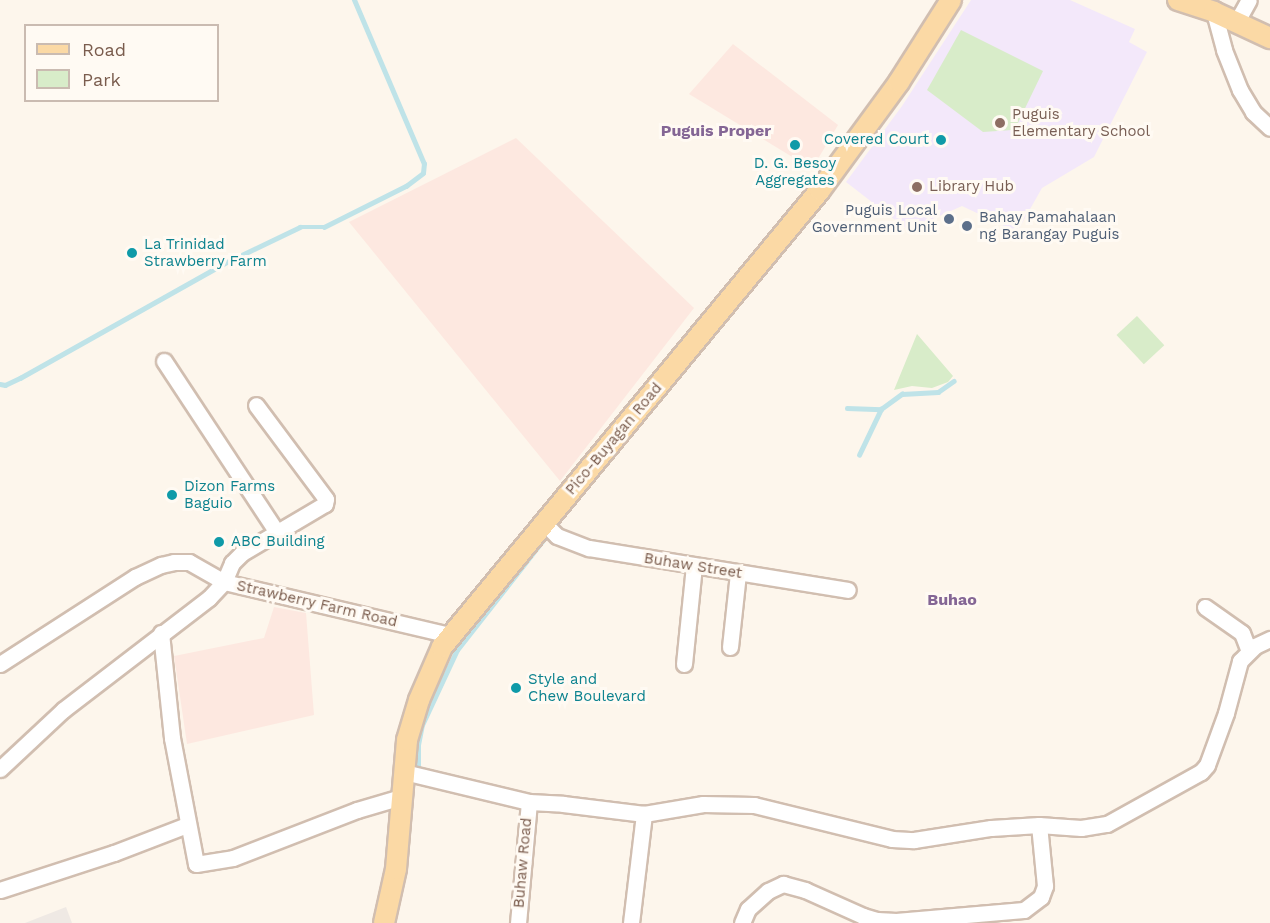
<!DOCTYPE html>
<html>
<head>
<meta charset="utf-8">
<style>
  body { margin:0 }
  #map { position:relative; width:1270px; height:923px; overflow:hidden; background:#fdf6ec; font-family:"Work Sans",sans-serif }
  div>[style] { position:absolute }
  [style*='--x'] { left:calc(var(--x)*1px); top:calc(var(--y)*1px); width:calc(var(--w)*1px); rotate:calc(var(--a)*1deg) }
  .commercial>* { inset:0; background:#fde8e0 }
  .industrial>* { inset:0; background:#efe9e4 }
  .education>* { inset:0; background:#f3e8fa }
  .green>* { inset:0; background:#d8ecc9; transform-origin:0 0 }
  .stream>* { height:4.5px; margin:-2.25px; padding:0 2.25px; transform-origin:2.25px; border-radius:2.25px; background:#bfe3e8 }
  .roads { filter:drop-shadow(2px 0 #d1beb0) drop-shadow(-2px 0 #d1beb0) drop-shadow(0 2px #d1beb0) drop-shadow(0 -2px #d1beb0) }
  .minor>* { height:15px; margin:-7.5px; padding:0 7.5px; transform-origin:7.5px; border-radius:7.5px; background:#fff }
  .major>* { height:20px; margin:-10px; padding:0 10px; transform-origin:10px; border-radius:10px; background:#fbd9a5 }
  .dots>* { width:16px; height:16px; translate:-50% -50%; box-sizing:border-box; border:3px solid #fffaf3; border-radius:50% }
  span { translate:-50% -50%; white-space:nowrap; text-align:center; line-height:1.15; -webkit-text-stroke:6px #fffaf3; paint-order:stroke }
  .education-label { font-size:15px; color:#785e54 }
  .left { translate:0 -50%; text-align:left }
  .culture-label { font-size:15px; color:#0d838f }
  .right { translate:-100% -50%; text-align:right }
  .service-label { font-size:15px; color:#4e5e75 }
  .street-label { font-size:15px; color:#7a5c4d }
  .neighbourhood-label { font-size:16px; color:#846695; font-weight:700 }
  .legend { position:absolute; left:24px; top:24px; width:195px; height:78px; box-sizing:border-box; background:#fffaf3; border:2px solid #cabbb1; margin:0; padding:8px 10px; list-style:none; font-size:18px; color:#7a5c4d }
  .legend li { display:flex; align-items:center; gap:12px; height:30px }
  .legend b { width:30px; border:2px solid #cabbb1 }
</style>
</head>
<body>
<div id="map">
  <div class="commercial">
    <i style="clip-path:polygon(733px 44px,838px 125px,812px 169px,689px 94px)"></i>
    <i style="clip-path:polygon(516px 138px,694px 308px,560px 481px,349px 222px)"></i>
    <i style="clip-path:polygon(274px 607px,306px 613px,314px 715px,187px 744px,174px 656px,264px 638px)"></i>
  </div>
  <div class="industrial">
    <i style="clip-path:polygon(66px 907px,72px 923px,25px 923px)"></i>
  </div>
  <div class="education">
    <i style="clip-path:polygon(971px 0,1070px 0,1135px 29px,1129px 42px,1147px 52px,1094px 157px,1042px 188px,1017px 232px,962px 206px,908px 230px,846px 182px,902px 106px)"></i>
  </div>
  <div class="green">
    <i style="clip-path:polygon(961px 30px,1043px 71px,1016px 127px,1012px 130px,983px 132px,927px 90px)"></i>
    <i style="left:1137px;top:316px;width:40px;height:28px;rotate:47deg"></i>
    <i style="clip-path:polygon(917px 334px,953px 376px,948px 382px,932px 388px,912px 386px,894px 390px)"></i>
  </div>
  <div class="stream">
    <i style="--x:0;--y:384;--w:5;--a:11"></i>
    <i style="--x:5;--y:385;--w:17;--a:-25"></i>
    <i style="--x:20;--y:378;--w:237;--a:-29.3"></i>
    <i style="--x:227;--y:262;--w:81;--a:-25.6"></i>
    <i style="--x:300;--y:227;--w:24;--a:0"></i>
    <i style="--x:324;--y:227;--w:92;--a:-26.6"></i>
    <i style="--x:406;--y:186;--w:21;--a:-37"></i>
    <i style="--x:423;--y:173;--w:9;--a:-84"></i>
    <i style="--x:424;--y:164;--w:178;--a:-113.1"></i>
    <i style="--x:847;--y:408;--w:34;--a:2"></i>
    <i style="--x:881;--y:409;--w:26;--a:-36"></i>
    <i style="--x:902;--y:394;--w:36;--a:-3"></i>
    <i style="--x:938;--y:392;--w:19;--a:-35"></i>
    <i style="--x:859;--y:455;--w:51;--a:-64.4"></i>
    <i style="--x:593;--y:479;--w:256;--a:-50.4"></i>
    <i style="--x:418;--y:771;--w:26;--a:-90"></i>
    <i style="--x:418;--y:745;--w:20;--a:-79"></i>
    <i style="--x:422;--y:725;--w:83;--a:-65"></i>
    <i style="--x:457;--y:650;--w:147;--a:-51.9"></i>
  </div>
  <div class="roads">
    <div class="minor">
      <i style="--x:1214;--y:12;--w:39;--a:75"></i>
      <i style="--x:1224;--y:50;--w:43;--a:68.2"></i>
      <i style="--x:1240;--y:90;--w:26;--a:59"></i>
      <i style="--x:1253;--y:112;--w:23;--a:43"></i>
      <i style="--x:1236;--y:23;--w:26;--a:-61"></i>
      <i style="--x:164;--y:361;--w:204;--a:56.6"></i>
      <i style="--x:544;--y:523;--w:18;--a:45"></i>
      <i style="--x:557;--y:536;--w:34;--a:21"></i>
      <i style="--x:589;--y:548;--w:262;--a:9.2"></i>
      <i style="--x:1205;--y:607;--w:45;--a:35.1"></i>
      <i style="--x:1242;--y:633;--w:19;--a:69"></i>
      <i style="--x:161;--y:633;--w:106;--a:84"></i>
      <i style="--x:172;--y:738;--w:128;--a:79.2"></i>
      <i style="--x:196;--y:864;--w:37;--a:-9"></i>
      <i style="--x:233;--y:858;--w:133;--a:-21.2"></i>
      <i style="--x:357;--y:810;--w:46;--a:-16.5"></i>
      <i style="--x:730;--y:647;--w:74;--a:-83.8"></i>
      <i style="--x:0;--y:664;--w:161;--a:-32.8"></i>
      <i style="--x:135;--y:577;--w:29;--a:-25"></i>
      <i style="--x:161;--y:565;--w:13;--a:-13"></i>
      <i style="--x:174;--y:562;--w:15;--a:0"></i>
      <i style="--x:189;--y:562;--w:40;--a:29.7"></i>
      <i style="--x:224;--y:582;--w:232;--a:13.2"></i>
      <i style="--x:684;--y:664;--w:99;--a:-84.2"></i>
      <i style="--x:0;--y:769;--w:86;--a:-43.1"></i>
      <i style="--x:63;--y:710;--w:184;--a:-37.5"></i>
      <i style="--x:209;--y:598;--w:22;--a:-47"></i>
      <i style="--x:224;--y:582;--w:21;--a:-67"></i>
      <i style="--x:232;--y:563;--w:14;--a:-45"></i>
      <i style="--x:242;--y:553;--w:96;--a:-30.6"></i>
      <i style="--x:325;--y:504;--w:5;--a:-79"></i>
      <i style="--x:326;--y:499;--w:117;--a:-126.7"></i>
      <i style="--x:404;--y:772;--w:129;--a:13.5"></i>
      <i style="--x:529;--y:802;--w:34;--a:3"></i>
      <i style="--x:563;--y:804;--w:82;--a:7"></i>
      <i style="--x:644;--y:814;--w:60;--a:-9.6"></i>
      <i style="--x:703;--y:804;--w:51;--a:1.1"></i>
      <i style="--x:754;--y:805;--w:142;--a:13.8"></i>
      <i style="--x:892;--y:839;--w:22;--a:3"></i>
      <i style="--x:914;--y:840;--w:78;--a:-8.9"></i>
      <i style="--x:991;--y:828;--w:48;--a:-3.6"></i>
      <i style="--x:0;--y:890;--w:120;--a:-18"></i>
      <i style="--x:114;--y:853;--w:78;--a:-21"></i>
      <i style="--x:518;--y:923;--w:121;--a:-84.8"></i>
      <i style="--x:631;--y:923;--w:110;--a:-83.2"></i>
      <i style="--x:742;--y:923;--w:15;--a:-67"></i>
      <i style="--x:748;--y:909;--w:27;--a:-42"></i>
      <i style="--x:768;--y:891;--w:17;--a:-25"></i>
      <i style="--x:783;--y:884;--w:23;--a:15"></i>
      <i style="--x:805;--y:890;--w:64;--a:24.1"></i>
      <i style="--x:863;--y:916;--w:15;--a:16"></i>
      <i style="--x:877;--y:920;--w:19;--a:3"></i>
      <i style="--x:896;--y:921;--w:128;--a:-4.9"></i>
      <i style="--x:1024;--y:910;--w:21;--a:-37"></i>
      <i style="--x:1041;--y:897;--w:12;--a:-70"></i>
      <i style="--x:1045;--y:886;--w:61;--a:-95.6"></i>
      <i style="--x:1039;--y:825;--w:42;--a:4.1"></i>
      <i style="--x:1081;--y:828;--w:26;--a:-9"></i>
      <i style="--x:1107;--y:824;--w:107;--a:-29"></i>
      <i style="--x:1201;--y:772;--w:9;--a:-49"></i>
      <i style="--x:1207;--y:765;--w:55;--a:-69.9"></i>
      <i style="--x:1226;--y:713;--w:54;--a:-74.9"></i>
      <i style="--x:1240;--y:661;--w:21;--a:-45"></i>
      <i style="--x:1255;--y:646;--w:17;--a:-25"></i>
    </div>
    <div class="major">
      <i style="--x:1178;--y:0;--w:38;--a:18"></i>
      <i style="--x:1214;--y:12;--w:62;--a:24.9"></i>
      <i style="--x:384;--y:923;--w:55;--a:-77.5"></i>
      <i style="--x:396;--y:869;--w:129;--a:-85.1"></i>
      <i style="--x:407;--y:740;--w:42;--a:-73.3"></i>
      <i style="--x:419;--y:700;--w:58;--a:-66.5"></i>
      <i style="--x:442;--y:647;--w:593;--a:-50.4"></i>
      <i style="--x:820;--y:190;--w:134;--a:-53.8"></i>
      <i style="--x:899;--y:82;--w:97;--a:-57.6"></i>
    </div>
  </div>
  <div class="dots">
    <i style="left:1000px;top:123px;background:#8d6e63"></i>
    <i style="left:941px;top:140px;background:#0f9aa8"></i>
    <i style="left:795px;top:145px;background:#0f9aa8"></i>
    <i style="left:917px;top:187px;background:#8d6e63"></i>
    <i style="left:949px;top:219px;background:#5c6f8a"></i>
    <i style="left:967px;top:226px;background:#5c6f8a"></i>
    <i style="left:132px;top:253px;background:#0f9aa8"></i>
    <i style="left:172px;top:495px;background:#0f9aa8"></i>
    <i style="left:219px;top:542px;background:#0f9aa8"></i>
    <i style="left:516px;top:688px;background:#0f9aa8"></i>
  </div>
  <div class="education-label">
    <span class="left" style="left:1012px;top:123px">Puguis<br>Elementary School</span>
    <span class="left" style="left:929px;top:187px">Library Hub</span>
  </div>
  <div class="culture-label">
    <span class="right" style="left:929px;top:140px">Covered Court</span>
    <span style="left:795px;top:172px">D. G. Besoy<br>Aggregates</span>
    <span class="left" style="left:144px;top:253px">La Trinidad<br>Strawberry Farm</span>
    <span class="left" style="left:184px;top:495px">Dizon Farms<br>Baguio</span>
    <span class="left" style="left:231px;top:542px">ABC Building</span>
    <span class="left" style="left:528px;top:688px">Style and<br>Chew Boulevard</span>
  </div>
  <div class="service-label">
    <span class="right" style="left:937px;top:219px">Puguis Local<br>Government Unit</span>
    <span class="left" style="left:979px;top:226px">Bahay Pamahalaan<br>ng Barangay Puguis</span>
  </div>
  <div class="street-label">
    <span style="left:614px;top:439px;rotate:-50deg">Pico-Buyagan Road</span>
    <span style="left:693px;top:566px;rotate:9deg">Buhaw Street</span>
    <span style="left:317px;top:604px;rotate:13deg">Strawberry Farm Road</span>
    <span style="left:523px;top:863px;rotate:-85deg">Buhaw Road</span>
  </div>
  <div class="neighbourhood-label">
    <span style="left:716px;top:131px">Puguis Proper</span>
    <span style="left:952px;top:600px">Buhao</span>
  </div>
  <ul class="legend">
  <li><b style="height:8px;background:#fbd9a5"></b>Road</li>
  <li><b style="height:16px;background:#d8ecc9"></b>Park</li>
  </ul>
</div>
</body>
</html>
